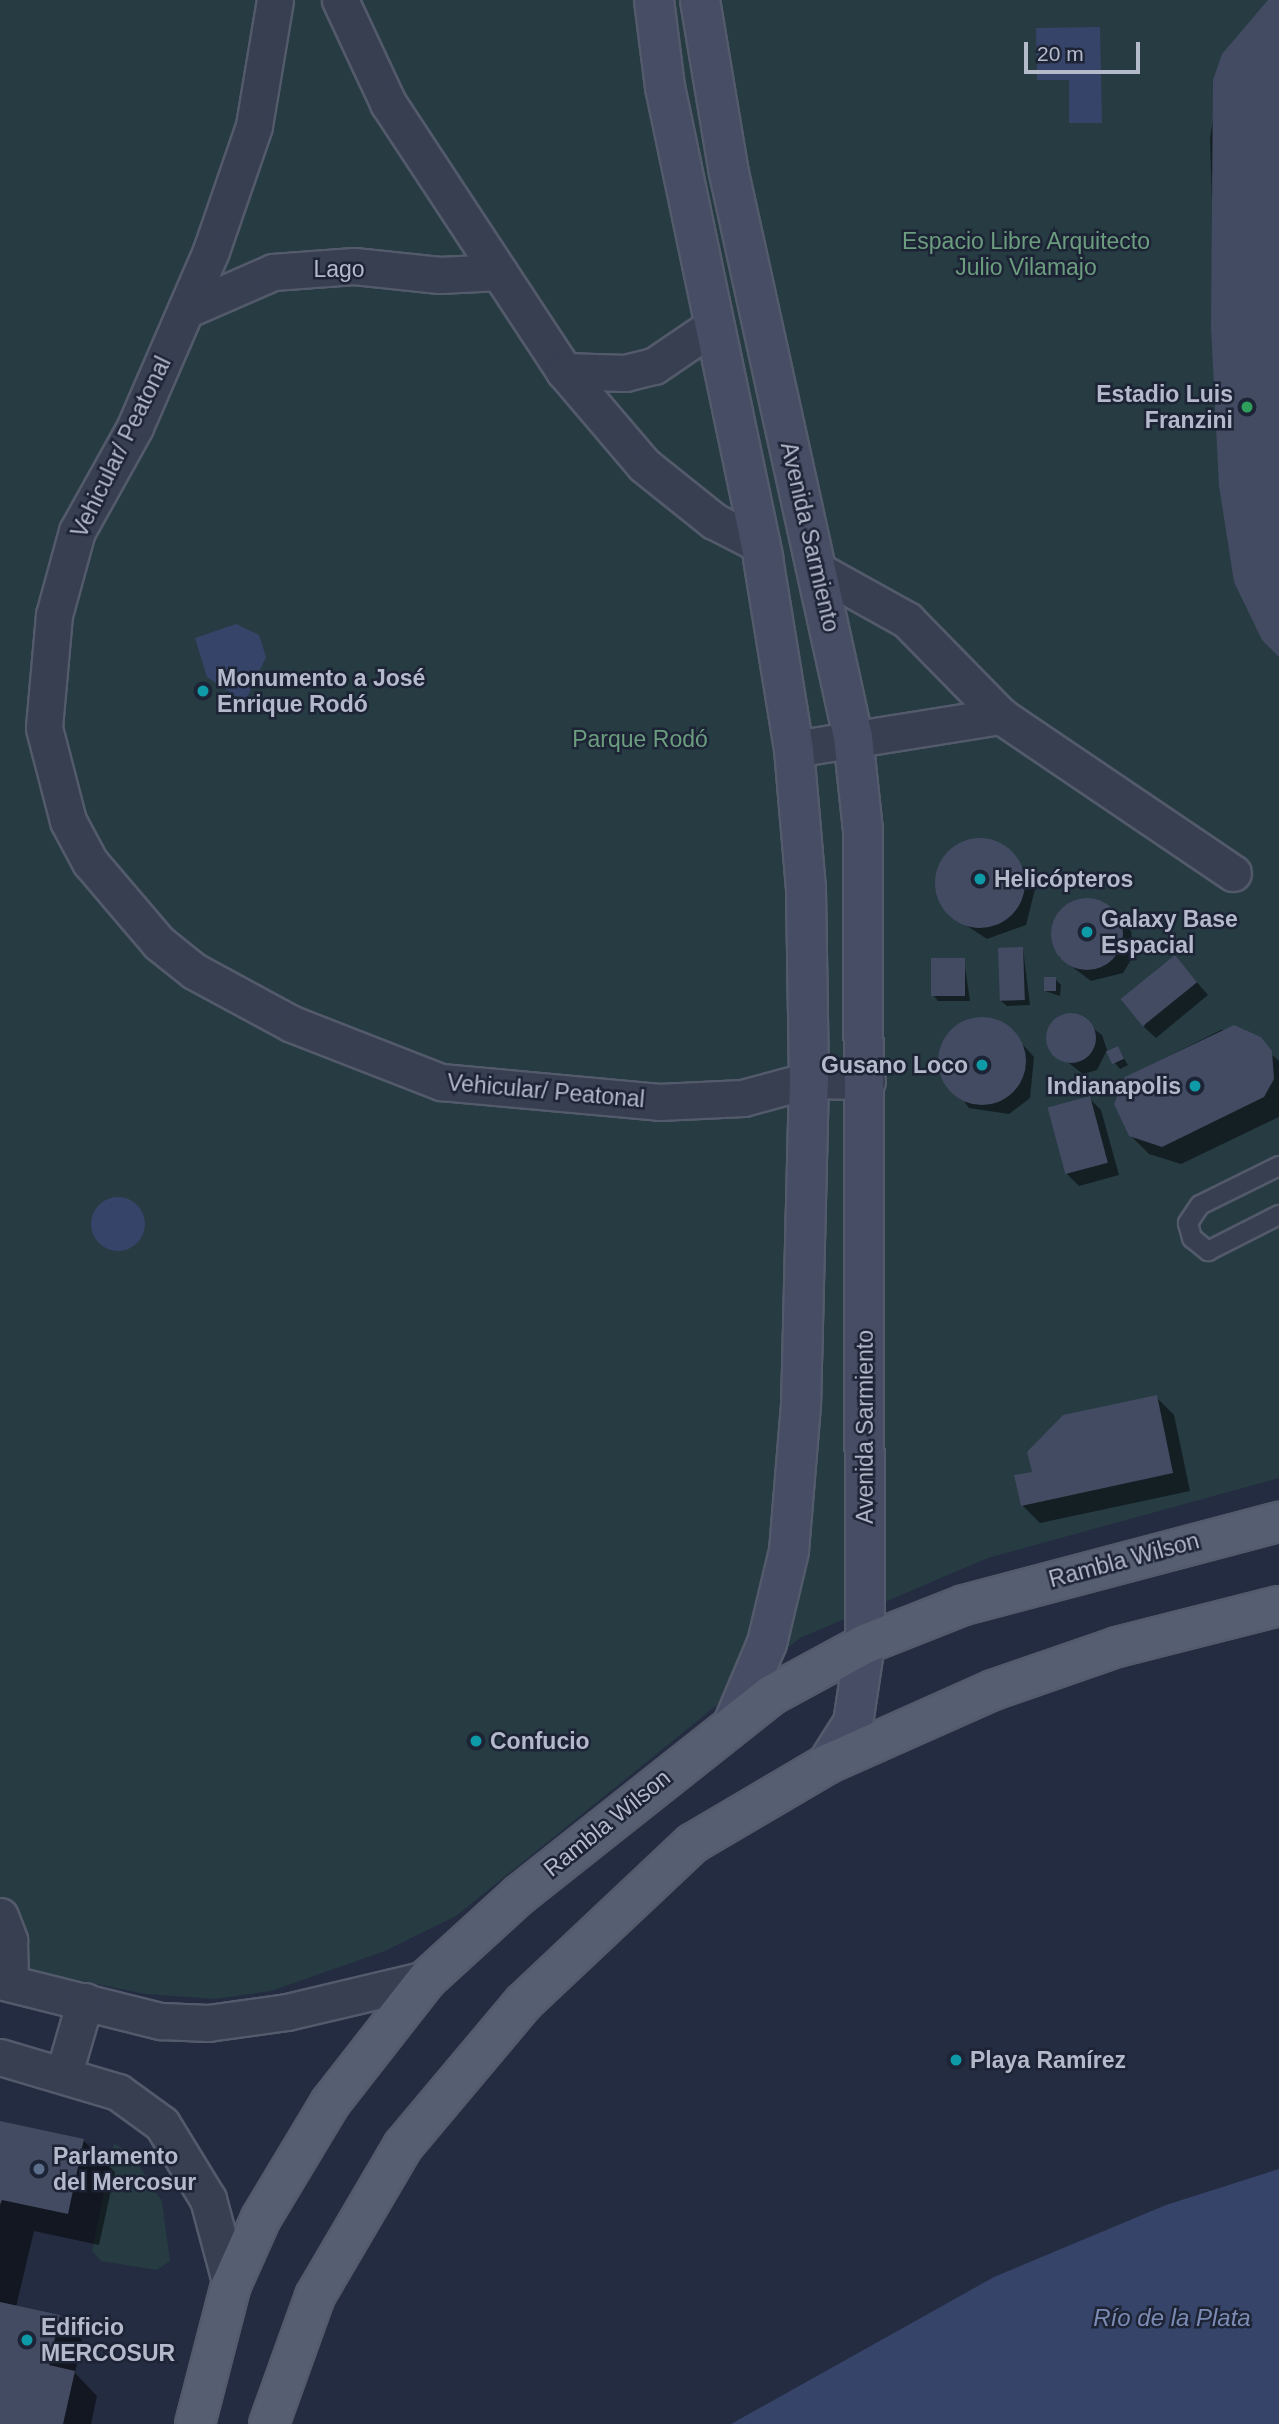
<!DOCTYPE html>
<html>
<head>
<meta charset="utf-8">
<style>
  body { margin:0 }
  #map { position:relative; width:1279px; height:2424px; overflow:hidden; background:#242c41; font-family:Arial,sans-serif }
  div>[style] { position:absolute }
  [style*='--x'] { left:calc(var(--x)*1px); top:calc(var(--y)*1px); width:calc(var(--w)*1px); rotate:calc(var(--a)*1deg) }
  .green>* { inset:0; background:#263b42 }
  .water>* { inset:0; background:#374469 }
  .round { border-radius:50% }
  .shadow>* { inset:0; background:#0007 }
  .building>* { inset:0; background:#434b63; transform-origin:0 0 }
  .roads { filter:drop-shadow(2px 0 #535a6b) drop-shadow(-2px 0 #535a6b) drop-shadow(0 2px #535a6b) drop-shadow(0 -2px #535a6b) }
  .lane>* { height:18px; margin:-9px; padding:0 9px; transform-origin:9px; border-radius:9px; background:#383f51 }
  .street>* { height:35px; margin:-17.5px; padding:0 17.5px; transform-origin:17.5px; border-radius:17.5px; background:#383f51 }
  .secondary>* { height:38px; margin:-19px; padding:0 19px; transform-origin:19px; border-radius:19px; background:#464d64 }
  .primary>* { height:38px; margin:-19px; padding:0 19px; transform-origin:19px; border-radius:19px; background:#565e71 }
  .dots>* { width:19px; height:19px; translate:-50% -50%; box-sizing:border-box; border:4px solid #1d2436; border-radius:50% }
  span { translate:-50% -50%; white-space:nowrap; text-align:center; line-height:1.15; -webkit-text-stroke:5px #1d2436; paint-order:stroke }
  .park-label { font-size:23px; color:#6b9d7e }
  .street-label { font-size:23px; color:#b5bacb }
  .poi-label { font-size:23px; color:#b5bacb; font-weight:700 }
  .right { translate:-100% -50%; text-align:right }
  .left { translate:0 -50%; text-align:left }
  .water-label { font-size:24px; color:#7c8bb3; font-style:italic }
  .scale { position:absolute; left:1024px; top:42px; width:116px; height:32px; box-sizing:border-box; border:4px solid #b5bacb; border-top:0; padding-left:9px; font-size:21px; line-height:24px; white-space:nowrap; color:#b5bacb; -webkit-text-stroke:5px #1d2436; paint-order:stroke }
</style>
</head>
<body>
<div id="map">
  <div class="green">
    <i style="clip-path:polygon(0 0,1279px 0,1279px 1478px,988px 1558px,800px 1638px,456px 1916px,385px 1951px,271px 1991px,215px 1999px,145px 1994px,0 1964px)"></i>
    <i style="clip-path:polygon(114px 2143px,133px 2155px,162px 2202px,170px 2261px,157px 2270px,101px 2261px,92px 2251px)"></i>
  </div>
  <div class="water">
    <i style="clip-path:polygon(1100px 27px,1102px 123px,1069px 123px,1069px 80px,1037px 80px,1036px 28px)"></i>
    <i style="clip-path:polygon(236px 624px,259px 635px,266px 657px,245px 702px,207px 677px,195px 638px)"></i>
    <i class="round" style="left:91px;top:1197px;width:54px;height:54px"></i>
    <i style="clip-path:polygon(1279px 2169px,1279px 2424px,731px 2424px,994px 2277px,1166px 2205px)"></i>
  </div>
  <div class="shadow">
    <i style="clip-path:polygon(1270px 0,1279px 0,1279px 654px,1221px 486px,1210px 138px,1224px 54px)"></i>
    <i style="clip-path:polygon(981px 839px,1007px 848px,1036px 885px,1026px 925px,987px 939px,949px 914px,937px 887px,944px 859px)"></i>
    <i style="clip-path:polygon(1101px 903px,1131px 931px,1134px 955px,1123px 973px,1091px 981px,1059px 957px,1054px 923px,1068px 905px)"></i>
    <i style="clip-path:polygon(1023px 949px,1030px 1005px,1007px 1006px,1001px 1001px)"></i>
    <i style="clip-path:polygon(1175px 957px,1208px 995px,1156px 1038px,1144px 1027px)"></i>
    <i style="clip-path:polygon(964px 960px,970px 1001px,938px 1001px,933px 995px)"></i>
    <i style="clip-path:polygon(1055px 979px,1061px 985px,1060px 996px,1045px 991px)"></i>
    <i style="clip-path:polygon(1075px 1015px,1102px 1035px,1107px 1050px,1097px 1070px,1083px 1074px,1052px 1050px,1048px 1036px,1059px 1018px)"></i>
    <i style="clip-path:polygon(989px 1019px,1003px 1023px,1034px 1057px,1030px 1098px,1009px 1114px,969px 1108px,942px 1072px,943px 1045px,961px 1024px)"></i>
    <i style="clip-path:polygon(1244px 1029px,1279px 1061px,1279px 1117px,1181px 1164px,1149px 1154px,1130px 1135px,1133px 1074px,1221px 1030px)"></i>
    <i style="clip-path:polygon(1117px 1048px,1128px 1065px,1120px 1069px,1115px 1063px)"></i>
    <i style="clip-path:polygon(1089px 1098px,1101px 1110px,1119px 1175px,1079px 1186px,1067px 1174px)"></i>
    <i style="clip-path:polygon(1156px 1397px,1174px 1415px,1190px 1491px,1040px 1523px,1022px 1505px,1034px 1473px)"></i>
    <i style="clip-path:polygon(0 2123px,83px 2140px,115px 2172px,99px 2245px,34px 2231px,16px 2307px,59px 2316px,82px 2340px,75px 2373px,97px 2396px,91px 2424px,0 2424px)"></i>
  </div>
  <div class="building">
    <i style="clip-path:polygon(1268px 0,1279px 0,1279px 657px,1262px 640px,1234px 582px,1219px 486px,1211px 327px,1213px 80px,1222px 54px)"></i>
    <i class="round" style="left:935px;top:838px;width:90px;height:90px"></i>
    <i class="round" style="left:1051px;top:898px;width:72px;height:72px"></i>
    <i style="left:1023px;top:947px;width:53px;height:25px;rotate:88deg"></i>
    <i style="left:1175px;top:955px;width:35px;height:70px;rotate:51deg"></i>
    <i style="left:965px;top:958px;width:38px;height:34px;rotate:90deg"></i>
    <i style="left:1044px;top:977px;width:12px;height:14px"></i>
    <i class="round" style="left:1046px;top:1013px;width:50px;height:50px"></i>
    <i class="round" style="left:938px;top:1017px;width:88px;height:88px"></i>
    <i style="clip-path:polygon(1234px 1025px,1261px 1037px,1272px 1051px,1274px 1079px,1264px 1097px,1162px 1147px,1129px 1136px,1114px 1104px,1125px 1077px)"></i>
    <i style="left:1118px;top:1046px;width:14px;height:13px;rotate:65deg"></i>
    <i style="left:1090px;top:1096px;width:69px;height:44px;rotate:75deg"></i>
    <i style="clip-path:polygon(1157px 1395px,1173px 1473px,1021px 1506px,1014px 1475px,1032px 1472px,1027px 1452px,1063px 1415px)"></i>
    <i style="clip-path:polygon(0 2121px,84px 2139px,68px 2214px,2px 2200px,0 2205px)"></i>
    <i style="clip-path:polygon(0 2302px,60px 2315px,49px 2365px,75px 2371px,63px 2424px,0 2424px)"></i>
  </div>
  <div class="roads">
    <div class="lane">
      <i style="--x:1279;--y:1166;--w:88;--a:153.7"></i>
      <i style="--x:1200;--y:1205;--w:22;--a:124"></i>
      <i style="--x:1188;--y:1223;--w:16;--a:75"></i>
      <i style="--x:1192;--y:1238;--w:21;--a:39"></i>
      <i style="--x:1208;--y:1251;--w:80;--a:-26.9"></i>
    </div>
    <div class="street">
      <i style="--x:275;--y:0;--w:128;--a:99.5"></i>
      <i style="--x:254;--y:126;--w:132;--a:109"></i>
      <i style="--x:211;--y:251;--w:192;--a:113.4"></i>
      <i style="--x:135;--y:427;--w:119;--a:119.1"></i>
      <i style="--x:77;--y:531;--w:87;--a:105.3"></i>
      <i style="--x:54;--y:615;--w:113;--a:95.1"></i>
      <i style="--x:44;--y:728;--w:96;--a:75.5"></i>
      <i style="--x:68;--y:821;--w:47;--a:61.8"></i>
      <i style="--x:90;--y:862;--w:106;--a:49.6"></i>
      <i style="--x:159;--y:943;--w:45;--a:38.7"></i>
      <i style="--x:194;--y:971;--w:111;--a:28.4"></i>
      <i style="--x:292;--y:1024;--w:160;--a:21.3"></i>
      <i style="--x:441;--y:1082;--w:219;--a:5.2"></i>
      <i style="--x:659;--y:1102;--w:84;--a:-2.7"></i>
      <i style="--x:743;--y:1098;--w:68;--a:-15.3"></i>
      <i style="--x:809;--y:1080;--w:58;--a:1"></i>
      <i style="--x:340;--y:0;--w:114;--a:65"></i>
      <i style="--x:388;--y:103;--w:321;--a:56.7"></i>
      <i style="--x:564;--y:371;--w:123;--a:49.6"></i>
      <i style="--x:644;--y:465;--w:90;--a:38.7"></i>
      <i style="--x:714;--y:521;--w:51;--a:27.1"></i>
      <i style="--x:186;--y:310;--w:95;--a:-23.6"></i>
      <i style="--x:273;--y:272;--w:81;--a:-4.2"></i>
      <i style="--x:354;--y:266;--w:86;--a:6"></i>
      <i style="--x:440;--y:275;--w:59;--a:-2.9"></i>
      <i style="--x:564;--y:371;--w:61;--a:1.9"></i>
      <i style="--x:625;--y:373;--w:30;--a:-14"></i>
      <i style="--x:654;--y:366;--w:73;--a:-34.3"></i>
      <i style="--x:819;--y:571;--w:101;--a:29.1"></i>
      <i style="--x:907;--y:620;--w:134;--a:45.6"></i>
      <i style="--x:1001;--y:716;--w:280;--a:34.1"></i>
      <i style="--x:794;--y:749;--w:210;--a:-9.1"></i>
      <i style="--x:0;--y:1916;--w:26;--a:69"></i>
      <i style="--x:9;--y:1940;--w:43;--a:88.7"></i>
      <i style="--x:0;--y:1981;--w:166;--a:14"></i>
      <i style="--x:161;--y:2021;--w:47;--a:2.4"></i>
      <i style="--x:208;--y:2023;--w:80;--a:-7.9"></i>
      <i style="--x:287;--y:2012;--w:144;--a:-13.3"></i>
      <i style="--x:0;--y:2057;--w:123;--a:16.5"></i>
      <i style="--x:118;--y:2092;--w:54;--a:36"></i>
      <i style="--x:162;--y:2124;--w:88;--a:58.5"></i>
      <i style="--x:208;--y:2199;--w:89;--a:75"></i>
      <i style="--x:64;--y:2073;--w:75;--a:-73.7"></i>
    </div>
    <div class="secondary">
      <i style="--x:654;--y:0;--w:88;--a:82.8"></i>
      <i style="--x:665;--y:87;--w:481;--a:78.2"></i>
      <i style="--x:763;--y:558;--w:193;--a:80.8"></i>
      <i style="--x:794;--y:749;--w:141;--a:85.1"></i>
      <i style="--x:806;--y:889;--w:191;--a:89.1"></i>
      <i style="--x:809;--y:1080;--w:325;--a:91.4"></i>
      <i style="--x:801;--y:1405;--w:146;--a:94.7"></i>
      <i style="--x:789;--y:1551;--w:95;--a:103.4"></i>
      <i style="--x:767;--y:1643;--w:88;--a:112.8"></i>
      <i style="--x:700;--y:0;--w:175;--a:80.5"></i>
      <i style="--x:729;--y:173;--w:577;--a:77.6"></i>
      <i style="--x:853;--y:737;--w:95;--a:83.9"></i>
      <i style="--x:863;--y:831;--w:813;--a:89.86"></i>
      <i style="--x:865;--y:1644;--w:80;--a:98.6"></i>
      <i style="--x:853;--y:1723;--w:49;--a:122.4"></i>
    </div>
    <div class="primary">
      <i style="--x:195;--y:2424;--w:144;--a:-75.5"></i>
      <i style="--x:231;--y:2285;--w:73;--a:-65.9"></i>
      <i style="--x:261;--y:2218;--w:134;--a:-59"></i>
      <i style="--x:330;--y:2103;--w:157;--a:-52"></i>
      <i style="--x:427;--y:1979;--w:125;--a:-42.4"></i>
      <i style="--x:519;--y:1895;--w:324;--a:-38.4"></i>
      <i style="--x:773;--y:1694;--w:105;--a:-28.5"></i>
      <i style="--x:865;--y:1644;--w:106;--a:-21.5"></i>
      <i style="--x:964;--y:1605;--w:326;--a:-14.8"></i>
      <i style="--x:269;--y:2424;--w:136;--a:-70.2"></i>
      <i style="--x:315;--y:2296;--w:174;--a:-59.6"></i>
      <i style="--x:403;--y:2146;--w:188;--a:-50"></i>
      <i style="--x:524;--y:2002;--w:232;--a:-43.3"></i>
      <i style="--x:693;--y:1843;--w:156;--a:-30.5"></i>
      <i style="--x:827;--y:1764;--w:182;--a:-24"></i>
      <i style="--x:993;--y:1690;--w:131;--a:-19.1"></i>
      <i style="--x:1117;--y:1647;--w:167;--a:-14.2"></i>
    </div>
  </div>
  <div class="dots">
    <i style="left:1247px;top:407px;background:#2e9e5b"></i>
    <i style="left:203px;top:691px;background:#0f9aa8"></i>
    <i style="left:980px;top:879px;background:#0f9aa8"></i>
    <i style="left:1087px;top:932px;background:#0f9aa8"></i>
    <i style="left:982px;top:1065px;background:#0f9aa8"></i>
    <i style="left:1195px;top:1086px;background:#0f9aa8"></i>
    <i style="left:476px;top:1741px;background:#0f9aa8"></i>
    <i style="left:956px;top:2060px;background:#0f9aa8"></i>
    <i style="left:39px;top:2169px;background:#5c6f8a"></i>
    <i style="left:27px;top:2340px;background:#0f9aa8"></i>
  </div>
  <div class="park-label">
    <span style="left:1026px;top:254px">Espacio Libre Arquitecto<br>Julio Vilamajo</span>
    <span style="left:640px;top:739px">Parque Rodó</span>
  </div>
  <div class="street-label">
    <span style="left:339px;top:269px">Lago</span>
    <span style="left:121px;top:447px;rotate:-64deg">Vehicular/ Peatonal</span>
    <span style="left:810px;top:537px;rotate:77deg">Avenida Sarmiento</span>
    <span style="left:546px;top:1091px;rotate:5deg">Vehicular/ Peatonal</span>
    <span style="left:865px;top:1427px;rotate:-90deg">Avenida Sarmiento</span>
    <span style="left:1124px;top:1560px;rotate:-15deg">Rambla Wilson</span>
    <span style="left:607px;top:1823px;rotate:-39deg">Rambla Wilson</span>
  </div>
  <div class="poi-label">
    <span class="right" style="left:1233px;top:407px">Estadio Luis<br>Franzini</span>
    <span class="left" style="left:217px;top:691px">Monumento a José<br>Enrique Rodó</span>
    <span class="left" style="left:994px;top:879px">Helicópteros</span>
    <span class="left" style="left:1101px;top:932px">Galaxy Base<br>Espacial</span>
    <span class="right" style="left:968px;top:1065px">Gusano Loco</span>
    <span class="right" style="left:1181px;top:1086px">Indianapolis</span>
    <span class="left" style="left:490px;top:1741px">Confucio</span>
    <span class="left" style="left:970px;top:2060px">Playa Ramírez</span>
    <span class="left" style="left:53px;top:2169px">Parlamento<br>del Mercosur</span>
    <span class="left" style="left:41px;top:2340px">Edificio<br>MERCOSUR</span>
  </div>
  <div class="water-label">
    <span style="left:1172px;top:2318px">Río de la Plata</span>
  </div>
  <div class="scale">20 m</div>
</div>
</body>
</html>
